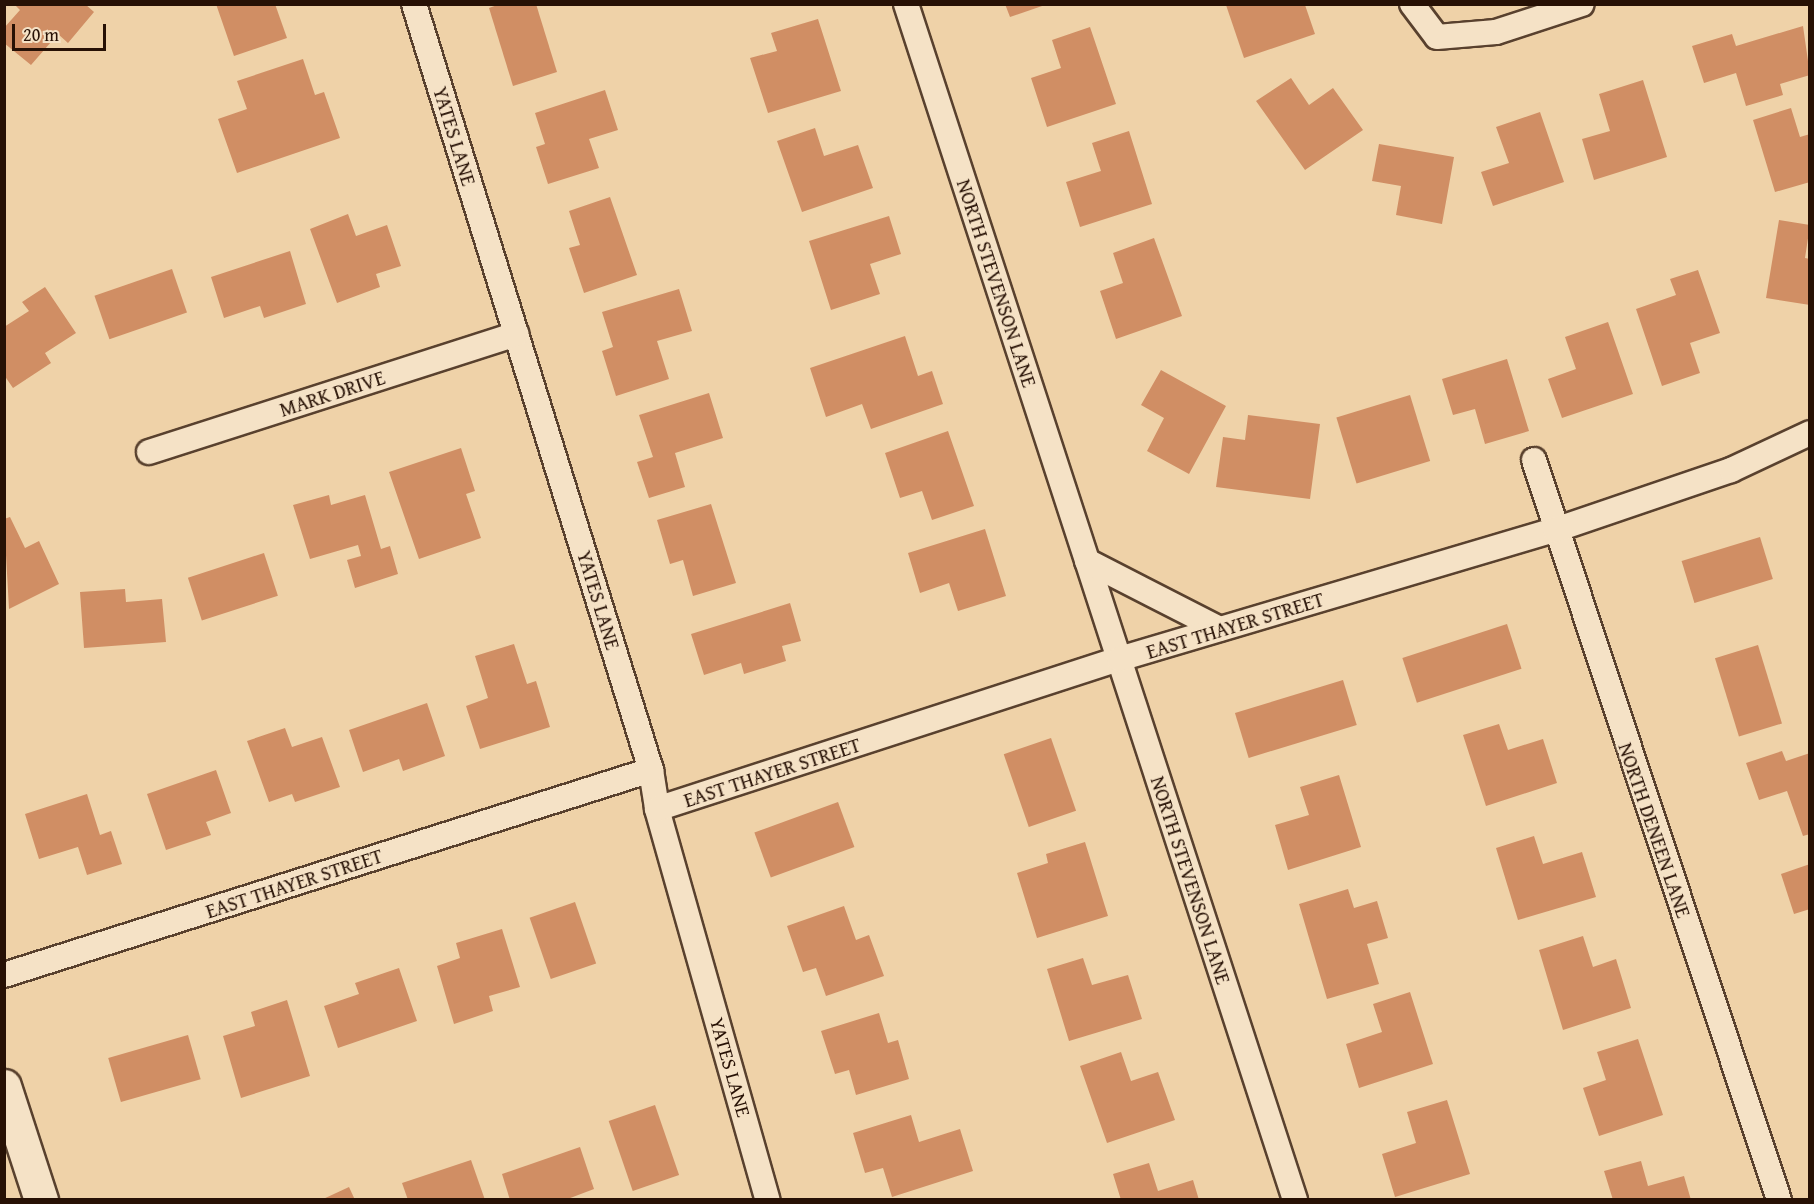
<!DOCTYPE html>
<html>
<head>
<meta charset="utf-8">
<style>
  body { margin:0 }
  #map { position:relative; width:1814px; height:1204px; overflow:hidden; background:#efd2a8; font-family:"Gentium Book Plus",serif }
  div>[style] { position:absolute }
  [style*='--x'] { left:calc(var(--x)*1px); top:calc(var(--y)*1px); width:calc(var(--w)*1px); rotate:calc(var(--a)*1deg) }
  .building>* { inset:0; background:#d08e64; transform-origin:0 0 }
  .roads { filter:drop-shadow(2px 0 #59412e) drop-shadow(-2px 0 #59412e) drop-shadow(0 2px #59412e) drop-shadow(0 -2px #59412e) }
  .street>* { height:24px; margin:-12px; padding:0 12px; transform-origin:12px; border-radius:12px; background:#f5e2c6 }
  .secondary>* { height:33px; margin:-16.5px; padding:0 16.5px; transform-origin:16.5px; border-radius:16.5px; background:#f5e2c6 }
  span { translate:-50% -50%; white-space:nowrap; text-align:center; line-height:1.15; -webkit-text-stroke:4.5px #f5e2c6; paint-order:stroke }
  .street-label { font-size:20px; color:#271105 }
  .frame { position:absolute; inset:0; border:6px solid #271105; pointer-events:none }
  .scale { position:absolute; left:12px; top:24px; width:94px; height:27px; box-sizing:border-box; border:3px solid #271105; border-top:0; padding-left:8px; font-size:18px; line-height:21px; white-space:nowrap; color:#271105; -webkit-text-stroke:4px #f5e2c6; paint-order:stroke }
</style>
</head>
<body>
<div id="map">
  <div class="building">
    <i style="clip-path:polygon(14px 4px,85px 4px,94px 12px,68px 43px,58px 34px,31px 65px,4px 43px,4px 28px,20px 10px)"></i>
    <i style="clip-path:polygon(216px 4px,275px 4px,287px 38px,234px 56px)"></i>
    <i style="clip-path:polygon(500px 4px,536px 4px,557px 72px,513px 86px,489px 8px)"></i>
    <i style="clip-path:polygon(1005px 4px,1045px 4px,1045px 5px,1010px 17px)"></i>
    <i style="clip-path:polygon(1226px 5px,1305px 5px,1315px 34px,1244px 58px)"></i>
    <i style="clip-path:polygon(818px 19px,841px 91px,768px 113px,750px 58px,777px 51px,771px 33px)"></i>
    <i style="clip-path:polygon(1803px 26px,1810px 75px,1780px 84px,1783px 95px,1746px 106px,1736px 73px,1704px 83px,1692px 46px,1732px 34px,1736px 46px)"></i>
    <i style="clip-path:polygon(1090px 27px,1116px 104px,1047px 127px,1031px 78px,1061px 68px,1052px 40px)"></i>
    <i style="clip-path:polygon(303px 59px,315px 95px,324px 92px,340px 138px,237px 173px,218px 119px,247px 109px,237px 81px)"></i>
    <i style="clip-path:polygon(1291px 78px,1309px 105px,1333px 88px,1363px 130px,1305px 170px,1256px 101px)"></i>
    <i style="clip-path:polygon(1643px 80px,1667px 157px,1594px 180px,1582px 139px,1610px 131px,1599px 94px)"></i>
    <i style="clip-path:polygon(605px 90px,618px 130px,589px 139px,599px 168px,548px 184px,536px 147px,545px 144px,535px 113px)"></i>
    <i style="clip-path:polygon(1791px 108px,1800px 137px,1810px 134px,1810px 182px,1775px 192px,1753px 120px)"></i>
    <i style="clip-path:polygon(1540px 112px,1564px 182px,1493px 206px,1481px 172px,1509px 163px,1496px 127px)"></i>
    <i style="clip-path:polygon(815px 128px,824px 156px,858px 145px,873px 188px,802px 212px,777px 141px)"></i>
    <i style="clip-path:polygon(1129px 131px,1152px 204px,1080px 227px,1066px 182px,1101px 171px,1092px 143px)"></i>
    <i style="clip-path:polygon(1379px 144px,1454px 157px,1442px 224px,1396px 215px,1401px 186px,1372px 181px)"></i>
    <i style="clip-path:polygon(610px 197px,637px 275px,584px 293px,569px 248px,580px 245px,569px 211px)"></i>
    <i style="clip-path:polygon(348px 214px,356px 236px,387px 225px,401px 266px,376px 274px,380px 287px,337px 303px,310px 229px)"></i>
    <i style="clip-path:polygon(889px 216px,901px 254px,870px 264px,880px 294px,831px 310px,809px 241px)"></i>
    <i style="clip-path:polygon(1779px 220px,1810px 225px,1805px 258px,1810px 259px,1810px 305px,1766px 298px)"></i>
    <i style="clip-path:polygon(1154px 238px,1182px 316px,1116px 339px,1100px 291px,1123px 283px,1113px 253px)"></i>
    <i style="clip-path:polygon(290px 251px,306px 304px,264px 318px,260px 306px,224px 318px,211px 277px)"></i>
    <i style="left:172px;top:269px;width:46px;height:82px;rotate:71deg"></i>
    <i style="clip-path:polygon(1698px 270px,1720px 333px,1690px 343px,1700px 373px,1662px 386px,1636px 309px,1676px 295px,1670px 279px)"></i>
    <i style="clip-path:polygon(45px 287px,76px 333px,45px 353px,51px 363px,13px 388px,4px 375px,4px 327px,29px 311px,22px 302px)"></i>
    <i style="clip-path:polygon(679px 289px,692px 331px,657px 341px,669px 379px,616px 396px,602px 351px,613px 347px,602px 312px)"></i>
    <i style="clip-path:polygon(1608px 322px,1633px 394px,1562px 418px,1548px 379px,1576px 369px,1565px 337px)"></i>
    <i style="clip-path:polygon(905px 336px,918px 376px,932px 371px,943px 404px,871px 429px,862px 404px,826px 417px,810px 368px)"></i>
    <i style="clip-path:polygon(1507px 359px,1529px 431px,1485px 444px,1475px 409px,1453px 415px,1442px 379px)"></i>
    <i style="clip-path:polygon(1161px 370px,1226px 406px,1189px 474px,1147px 451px,1164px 418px,1141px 405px)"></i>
    <i style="clip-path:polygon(709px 393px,723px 438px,675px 453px,685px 487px,649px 498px,637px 462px,653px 457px,639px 415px)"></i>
    <i style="left:1410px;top:395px;width:69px;height:77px;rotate:73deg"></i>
    <i style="clip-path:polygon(1248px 415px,1320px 424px,1310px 499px,1216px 487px,1223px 437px,1245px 440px)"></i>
    <i style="clip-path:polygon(948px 431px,974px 506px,932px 520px,922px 491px,900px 498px,885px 453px)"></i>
    <i style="clip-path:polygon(461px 448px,475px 491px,466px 494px,481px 538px,419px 559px,389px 472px)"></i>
    <i style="clip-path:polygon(329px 495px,331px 505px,365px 495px,381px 549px,390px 546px,398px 574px,355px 588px,347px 560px,361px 556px,358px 545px,310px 559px,293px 505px)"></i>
    <i style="clip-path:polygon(711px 504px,736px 583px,693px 596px,683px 560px,670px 564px,657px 520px)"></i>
    <i style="clip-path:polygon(10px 517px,25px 548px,39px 541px,59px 584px,9px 609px,4px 519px)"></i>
    <i style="clip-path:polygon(985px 529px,1006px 596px,958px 611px,949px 583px,920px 593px,908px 553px)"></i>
    <i style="left:1760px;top:537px;width:44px;height:82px;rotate:73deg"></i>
    <i style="left:264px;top:553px;width:45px;height:80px;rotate:72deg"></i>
    <i style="clip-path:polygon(125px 589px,126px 602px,162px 599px,166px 642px,84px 648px,80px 592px)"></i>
    <i style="clip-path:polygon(790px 603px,801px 641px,782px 646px,786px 661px,744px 674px,741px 663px,704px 675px,691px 634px)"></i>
    <i style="left:1507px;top:624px;width:47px;height:110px;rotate:72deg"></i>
    <i style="clip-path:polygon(514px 644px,527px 684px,536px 681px,550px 727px,480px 749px,466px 706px,488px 698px,475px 656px)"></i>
    <i style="left:1758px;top:645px;width:82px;height:45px;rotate:73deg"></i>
    <i style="left:1343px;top:680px;width:47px;height:113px;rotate:73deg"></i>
    <i style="clip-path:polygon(427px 703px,445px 756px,403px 771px,399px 759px,363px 772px,349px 730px)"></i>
    <i style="clip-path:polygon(1499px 724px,1508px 750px,1543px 739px,1557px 783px,1486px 806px,1463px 735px)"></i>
    <i style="clip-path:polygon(285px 728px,292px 747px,322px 737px,340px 787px,295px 802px,292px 794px,269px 802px,247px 741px)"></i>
    <i style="left:1051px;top:738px;width:77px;height:50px;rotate:71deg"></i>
    <i style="clip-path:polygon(1782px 751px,1786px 761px,1810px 753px,1810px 834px,1803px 836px,1787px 791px,1759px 800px,1746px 763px)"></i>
    <i style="clip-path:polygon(216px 770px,231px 813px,206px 822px,211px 835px,166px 850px,147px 794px)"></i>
    <i style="clip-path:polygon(1339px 775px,1361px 847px,1288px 870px,1275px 825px,1309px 815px,1300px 787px)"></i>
    <i style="clip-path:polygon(87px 794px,100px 835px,111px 831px,122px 864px,87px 875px,78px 847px,39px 859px,25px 814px)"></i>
    <i style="left:838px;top:802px;width:48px;height:89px;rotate:70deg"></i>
    <i style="clip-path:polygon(1534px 836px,1543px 864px,1582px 852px,1596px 897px,1518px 920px,1496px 848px)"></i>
    <i style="clip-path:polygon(1085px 842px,1108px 916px,1037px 938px,1017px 873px,1048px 863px,1046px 854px)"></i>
    <i style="clip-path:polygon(1810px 864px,1810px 909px,1794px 914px,1781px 874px)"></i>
    <i style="clip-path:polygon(1348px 889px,1354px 908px,1377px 901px,1388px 938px,1367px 944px,1379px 984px,1327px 999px,1299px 904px)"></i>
    <i style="left:575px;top:902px;width:65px;height:48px;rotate:71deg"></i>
    <i style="clip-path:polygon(844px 906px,856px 940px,869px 935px,884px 976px,826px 996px,816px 968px,803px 972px,787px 926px)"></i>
    <i style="clip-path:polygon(502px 929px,520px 987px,489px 996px,493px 1011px,454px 1024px,437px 966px,460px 958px,456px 943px)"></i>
    <i style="clip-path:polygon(1583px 936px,1593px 967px,1616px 959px,1631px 1008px,1563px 1030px,1539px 950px)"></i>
    <i style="clip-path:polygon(1083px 958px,1092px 985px,1128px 975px,1142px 1019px,1069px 1041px,1047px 969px)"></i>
    <i style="clip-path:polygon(399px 968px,417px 1021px,338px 1048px,324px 1006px,359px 994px,355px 983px)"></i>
    <i style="clip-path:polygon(1410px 992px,1433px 1064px,1359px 1088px,1346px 1044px,1382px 1032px,1373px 1004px)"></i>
    <i style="clip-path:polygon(287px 1000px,310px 1076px,241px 1098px,223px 1036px,255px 1026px,251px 1012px)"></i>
    <i style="clip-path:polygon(879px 1013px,888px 1043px,898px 1040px,909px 1079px,856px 1095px,849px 1070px,835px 1074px,821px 1031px)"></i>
    <i style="left:188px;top:1035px;width:46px;height:83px;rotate:74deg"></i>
    <i style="clip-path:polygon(1638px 1039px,1663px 1115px,1599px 1136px,1583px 1088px,1606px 1080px,1597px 1052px)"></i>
    <i style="clip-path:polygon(1121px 1052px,1131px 1081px,1158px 1072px,1175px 1120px,1107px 1143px,1080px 1066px)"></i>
    <i style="clip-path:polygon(1447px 1100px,1470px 1174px,1395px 1197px,1382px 1154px,1416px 1143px,1407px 1112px)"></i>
    <i style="left:655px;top:1105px;width:74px;height:49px;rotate:71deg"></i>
    <i style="clip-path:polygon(911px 1115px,919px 1142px,960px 1129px,973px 1171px,892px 1197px,883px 1168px,865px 1173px,853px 1133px)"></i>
    <i style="clip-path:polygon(580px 1147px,594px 1189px,565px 1200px,510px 1200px,502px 1174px)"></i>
    <i style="clip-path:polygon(471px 1160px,485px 1200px,408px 1200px,402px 1183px)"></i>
    <i style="clip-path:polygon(1641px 1161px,1648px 1186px,1684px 1176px,1691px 1200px,1613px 1200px,1604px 1171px)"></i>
    <i style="clip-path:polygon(1149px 1163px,1158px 1191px,1193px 1180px,1199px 1200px,1121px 1200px,1113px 1174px)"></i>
    <i style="clip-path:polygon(349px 1187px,355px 1200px,321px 1200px)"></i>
  </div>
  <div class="roads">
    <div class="street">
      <i style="--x:414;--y:4;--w:802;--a:72.81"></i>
      <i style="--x:651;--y:770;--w:39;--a:81"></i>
      <i style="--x:657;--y:809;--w:406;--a:74.2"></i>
      <i style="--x:906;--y:4;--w:1258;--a:71.98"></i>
      <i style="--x:1412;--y:4;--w:41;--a:52.9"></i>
      <i style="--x:1437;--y:37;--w:59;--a:-4.8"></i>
      <i style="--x:1496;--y:32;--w:90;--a:-18"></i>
      <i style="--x:149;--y:452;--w:386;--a:-17.8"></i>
      <i style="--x:1534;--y:460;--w:780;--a:71.68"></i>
      <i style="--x:1087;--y:561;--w:149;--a:27.1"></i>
      <i style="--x:657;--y:809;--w:486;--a:-18"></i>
      <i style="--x:1119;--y:659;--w:455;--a:-16.5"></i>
      <i style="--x:1555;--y:530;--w:186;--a:-18.8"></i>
      <i style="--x:1731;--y:470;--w:87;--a:-25.1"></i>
      <i style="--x:4;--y:975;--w:679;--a:-17.58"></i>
    </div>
    <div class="secondary">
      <i style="--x:4;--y:1086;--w:120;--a:72"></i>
    </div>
  </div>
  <div class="street-label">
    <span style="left:455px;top:136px;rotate:73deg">YATES LANE</span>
    <span style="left:997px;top:283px;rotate:72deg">NORTH STEVENSON LANE</span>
    <span style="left:332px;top:393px;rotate:-18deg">MARK DRIVE</span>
    <span style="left:599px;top:600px;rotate:73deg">YATES LANE</span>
    <span style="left:1235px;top:625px;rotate:-17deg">EAST THAYER STREET</span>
    <span style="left:772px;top:772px;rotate:-18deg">EAST THAYER STREET</span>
    <span style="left:1655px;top:830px;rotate:71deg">NORTH DENEEN LANE</span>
    <span style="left:1191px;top:880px;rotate:72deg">NORTH STEVENSON LANE</span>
    <span style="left:294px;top:883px;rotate:-18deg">EAST THAYER STREET</span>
    <span style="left:731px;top:1067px;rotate:74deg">YATES LANE</span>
  </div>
  <div class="frame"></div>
  <div class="scale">20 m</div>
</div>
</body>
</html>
